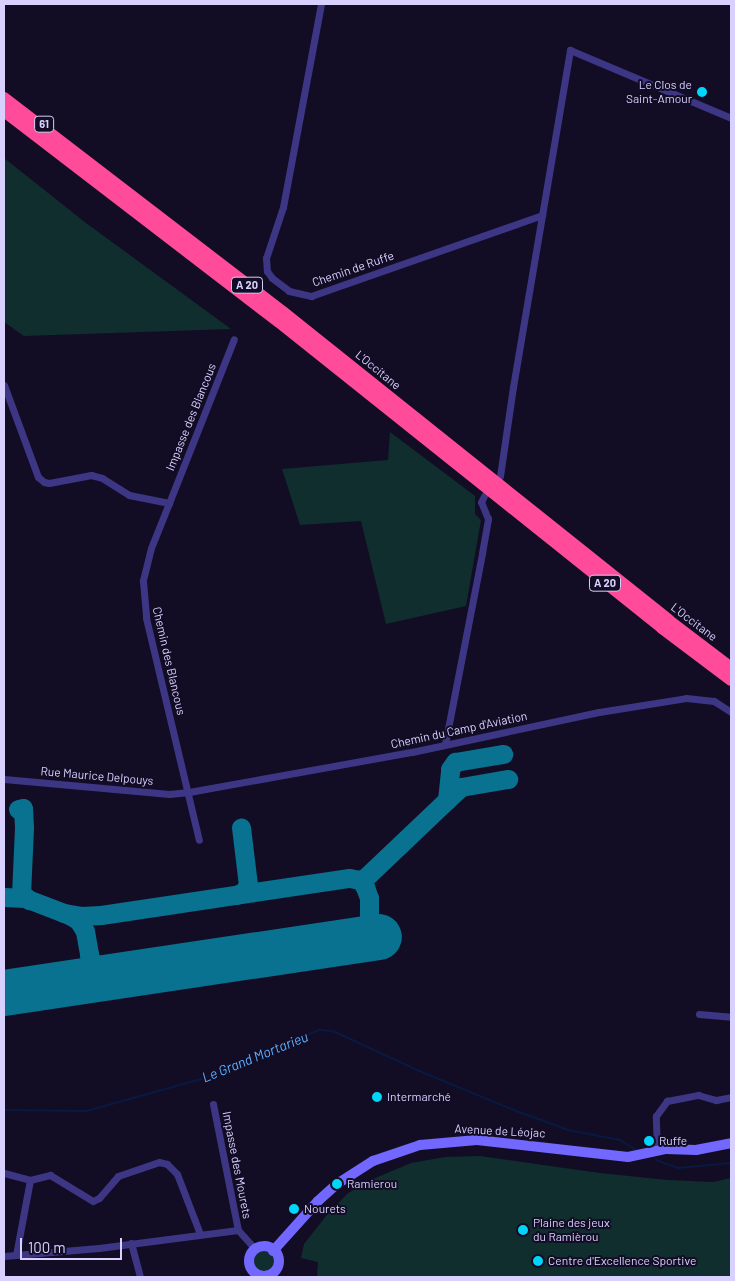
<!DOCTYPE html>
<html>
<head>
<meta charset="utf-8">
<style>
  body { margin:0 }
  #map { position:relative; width:735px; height:1281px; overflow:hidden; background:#120d24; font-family:Barlow,sans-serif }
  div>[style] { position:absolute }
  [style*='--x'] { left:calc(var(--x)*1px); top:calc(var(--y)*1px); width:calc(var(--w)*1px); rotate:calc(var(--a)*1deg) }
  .green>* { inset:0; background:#102e2e }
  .round { border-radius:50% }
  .stream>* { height:2px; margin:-1px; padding:0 1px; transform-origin:1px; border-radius:1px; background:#081a42 }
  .taxiway>* { height:19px; margin:-9.5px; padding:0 9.5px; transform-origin:9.5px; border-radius:9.5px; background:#097290 }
  .runway>* { height:46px; margin:-23px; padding:0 23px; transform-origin:23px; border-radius:23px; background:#097290 }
  .minor>* { height:7px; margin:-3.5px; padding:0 3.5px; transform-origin:3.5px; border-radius:3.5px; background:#3d3685 }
  .secondary>* { height:10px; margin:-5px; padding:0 5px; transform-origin:5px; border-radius:5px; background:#7267ff }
  .secondary>.ring { margin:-5px; padding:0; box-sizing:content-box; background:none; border:10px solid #7267ff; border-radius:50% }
  .motorway>* { height:12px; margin:-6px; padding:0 6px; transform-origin:6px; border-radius:6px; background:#ff4b99 }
  .dots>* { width:14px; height:14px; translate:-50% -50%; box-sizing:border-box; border:2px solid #120d24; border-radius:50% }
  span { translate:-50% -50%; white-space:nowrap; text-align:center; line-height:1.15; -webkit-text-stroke:4px #120d24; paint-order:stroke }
  .shield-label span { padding:1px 4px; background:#120d24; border:1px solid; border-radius:4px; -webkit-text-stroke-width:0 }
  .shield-label { font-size:11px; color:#d8d0ff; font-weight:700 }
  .poi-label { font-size:12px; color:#d8d0ff }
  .right { translate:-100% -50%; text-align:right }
  .left { translate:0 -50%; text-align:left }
  .street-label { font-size:12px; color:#d8d0ff }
  .water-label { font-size:14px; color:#5eadff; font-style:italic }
  .frame { position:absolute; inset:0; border:5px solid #d8d0ff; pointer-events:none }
  .scale { position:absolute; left:20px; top:1238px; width:102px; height:22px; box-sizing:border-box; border:2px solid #d8d0ff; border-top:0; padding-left:6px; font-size:15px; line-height:18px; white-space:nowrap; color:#d8d0ff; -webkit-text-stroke:4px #120d24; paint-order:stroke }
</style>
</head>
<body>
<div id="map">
  <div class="green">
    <i style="clip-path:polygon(4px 158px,86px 223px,231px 329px,24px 336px,4px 322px)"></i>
    <i style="clip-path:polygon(390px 432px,475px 496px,475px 514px,481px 520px,466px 606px,386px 624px,361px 521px,300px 525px,282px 469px,388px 460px)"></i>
    <i style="clip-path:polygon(480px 1156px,600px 1173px,667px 1180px,713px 1182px,731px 1178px,731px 1277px,317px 1277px,318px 1262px,301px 1258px,304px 1244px,326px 1216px,347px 1194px,366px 1182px,411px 1163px,445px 1157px)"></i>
    <i class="round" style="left:252px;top:1250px;width:22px;height:22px"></i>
  </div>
  <div class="stream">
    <i style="--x:4;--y:1110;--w:82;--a:0.7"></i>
    <i style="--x:86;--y:1111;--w:16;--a:-15"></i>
    <i style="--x:101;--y:1107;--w:104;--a:-15.6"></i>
    <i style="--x:201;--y:1079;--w:128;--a:-22.6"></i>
    <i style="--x:319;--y:1030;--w:14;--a:4"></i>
    <i style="--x:333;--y:1031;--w:93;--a:24.9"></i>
    <i style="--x:417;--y:1070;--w:102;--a:22.5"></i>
    <i style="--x:511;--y:1109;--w:61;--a:20.2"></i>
    <i style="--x:568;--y:1130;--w:53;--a:10.9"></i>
    <i style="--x:620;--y:1140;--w:19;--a:32"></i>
    <i style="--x:656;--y:1160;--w:23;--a:20"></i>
    <i style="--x:678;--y:1168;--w:53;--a:-5.4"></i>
  </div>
  <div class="taxiway">
    <i style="--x:447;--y:800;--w:19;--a:-43"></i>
    <i style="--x:461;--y:787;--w:48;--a:-9.7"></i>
    <i style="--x:18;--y:809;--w:5;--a:-11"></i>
    <i style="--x:23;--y:808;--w:20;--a:87"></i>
    <i style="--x:24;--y:828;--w:65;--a:92.6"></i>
    <i style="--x:21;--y:893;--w:11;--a:41"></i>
    <i style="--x:360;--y:880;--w:5;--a:-22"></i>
    <i style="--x:365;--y:878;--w:113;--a:-43.6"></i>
    <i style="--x:447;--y:800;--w:31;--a:-84"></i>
    <i style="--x:450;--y:769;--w:9;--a:-54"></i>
    <i style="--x:455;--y:762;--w:49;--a:-9.5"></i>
    <i style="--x:236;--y:895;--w:8;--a:-23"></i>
    <i style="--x:243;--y:892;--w:9;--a:-54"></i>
    <i style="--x:248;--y:885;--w:58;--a:-96.9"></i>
    <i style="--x:4;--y:897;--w:21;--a:3"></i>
    <i style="--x:25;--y:898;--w:47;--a:21.1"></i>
    <i style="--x:69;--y:915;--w:10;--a:29"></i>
    <i style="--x:78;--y:920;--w:13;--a:58"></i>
    <i style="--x:85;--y:931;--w:29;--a:80"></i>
    <i style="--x:90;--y:960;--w:14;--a:111"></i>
    <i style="--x:85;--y:973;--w:11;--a:135"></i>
    <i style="--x:77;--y:981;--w:33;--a:169"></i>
    <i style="--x:64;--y:913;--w:17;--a:10"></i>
    <i style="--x:81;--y:916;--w:20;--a:-3"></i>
    <i style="--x:101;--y:915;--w:251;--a:-8.5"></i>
    <i style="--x:349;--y:878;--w:11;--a:10"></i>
    <i style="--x:360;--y:880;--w:9;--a:54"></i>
    <i style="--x:365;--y:887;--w:12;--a:70"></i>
    <i style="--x:369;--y:898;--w:20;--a:90"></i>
    <i style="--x:369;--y:918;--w:12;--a:110"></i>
    <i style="--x:365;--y:929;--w:16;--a:140"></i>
    <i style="--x:353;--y:939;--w:26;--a:167"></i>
    <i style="--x:89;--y:954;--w:8;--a:76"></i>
    <i style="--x:91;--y:962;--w:9;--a:49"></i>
    <i style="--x:97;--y:969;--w:22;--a:18"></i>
  </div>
  <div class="runway">
    <i style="--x:4;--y:993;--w:379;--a:-8.5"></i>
  </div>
  <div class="minor">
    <i style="--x:321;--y:4;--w:207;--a:100.6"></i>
    <i style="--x:283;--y:207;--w:54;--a:108.4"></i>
    <i style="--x:266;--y:258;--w:13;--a:86"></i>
    <i style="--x:267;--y:271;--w:9;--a:54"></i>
    <i style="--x:272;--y:278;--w:21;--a:37"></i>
    <i style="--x:289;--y:291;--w:23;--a:13"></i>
    <i style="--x:311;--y:296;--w:245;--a:-19.3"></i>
    <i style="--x:4;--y:385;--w:98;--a:69.7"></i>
    <i style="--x:38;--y:477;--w:8;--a:40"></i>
    <i style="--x:44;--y:482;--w:5;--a:11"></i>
    <i style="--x:49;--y:483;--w:43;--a:-10.8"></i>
    <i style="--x:91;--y:475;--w:11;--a:15"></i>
    <i style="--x:102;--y:478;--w:32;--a:32"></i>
    <i style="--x:129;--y:495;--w:41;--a:11.3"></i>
    <i style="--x:169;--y:503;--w:48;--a:111.8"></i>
    <i style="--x:151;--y:548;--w:34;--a:104"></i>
    <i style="--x:143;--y:581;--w:37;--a:85"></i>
    <i style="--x:146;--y:618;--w:228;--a:76.6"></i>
    <i style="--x:500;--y:476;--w:90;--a:-81.7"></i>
    <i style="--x:513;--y:387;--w:342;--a:-80.4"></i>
    <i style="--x:570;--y:50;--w:175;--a:22.9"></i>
    <i style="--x:169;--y:503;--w:176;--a:-68.4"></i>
    <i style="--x:445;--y:744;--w:195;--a:-79"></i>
    <i style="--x:482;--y:553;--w:35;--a:-80"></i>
    <i style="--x:488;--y:519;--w:18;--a:-112"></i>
    <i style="--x:481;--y:502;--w:7;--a:-63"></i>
    <i style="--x:4;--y:779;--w:166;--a:5.2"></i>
    <i style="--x:169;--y:794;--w:20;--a:-6"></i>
    <i style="--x:189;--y:792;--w:227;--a:-10.2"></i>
    <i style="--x:412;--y:752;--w:191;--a:-12.1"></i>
    <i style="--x:599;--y:712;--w:88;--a:-9.1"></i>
    <i style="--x:686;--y:698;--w:28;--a:6"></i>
    <i style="--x:714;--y:701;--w:20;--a:33"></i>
    <i style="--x:699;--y:1014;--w:32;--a:5"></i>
    <i style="--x:213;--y:1104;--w:128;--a:78.8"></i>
    <i style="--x:238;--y:1230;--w:25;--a:48"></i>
    <i style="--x:657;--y:1151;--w:35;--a:-92"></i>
    <i style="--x:656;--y:1116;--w:19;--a:-54"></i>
    <i style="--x:667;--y:1101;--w:32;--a:-11"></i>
    <i style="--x:698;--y:1095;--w:19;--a:16"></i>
    <i style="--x:716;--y:1100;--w:15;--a:-11"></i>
    <i style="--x:4;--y:1173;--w:27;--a:15"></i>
    <i style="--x:30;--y:1180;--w:76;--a:100.6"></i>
    <i style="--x:30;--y:1180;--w:21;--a:-14"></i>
    <i style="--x:50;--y:1175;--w:50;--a:31.2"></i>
    <i style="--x:93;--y:1201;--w:7;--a:-27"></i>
    <i style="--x:99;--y:1198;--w:29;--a:-49"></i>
    <i style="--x:118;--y:1176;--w:43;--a:-18.9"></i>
    <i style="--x:159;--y:1162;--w:8;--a:14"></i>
    <i style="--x:167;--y:1164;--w:14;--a:45"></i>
    <i style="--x:177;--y:1174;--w:64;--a:69"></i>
    <i style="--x:131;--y:1243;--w:35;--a:75"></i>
    <i style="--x:4;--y:1256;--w:95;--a:-4.8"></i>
    <i style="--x:99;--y:1248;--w:140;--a:-7.4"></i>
  </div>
  <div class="secondary">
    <i class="ring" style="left:249px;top:1246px;width:20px;height:20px"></i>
    <i style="--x:273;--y:1251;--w:67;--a:-48"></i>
    <i style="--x:318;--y:1201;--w:25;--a:-42"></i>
    <i style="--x:337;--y:1184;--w:43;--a:-32.6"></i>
    <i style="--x:373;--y:1161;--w:50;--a:-18.8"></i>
    <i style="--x:420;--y:1145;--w:57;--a:-5"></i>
    <i style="--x:477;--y:1140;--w:152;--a:6.4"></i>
    <i style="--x:628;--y:1157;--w:39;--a:-12"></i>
    <i style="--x:666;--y:1149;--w:30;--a:2"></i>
    <i style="--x:696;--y:1150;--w:36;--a:-11"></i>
  </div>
  <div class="motorway">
    <i style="--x:4;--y:98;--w:353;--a:37.5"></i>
    <i style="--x:284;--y:313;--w:492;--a:38.6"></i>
    <i style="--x:668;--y:620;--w:79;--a:37.3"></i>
    <i style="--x:4;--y:111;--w:345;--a:37.5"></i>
    <i style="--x:278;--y:321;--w:492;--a:38.6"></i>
    <i style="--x:662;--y:628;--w:86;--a:37"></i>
  </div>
  <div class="dots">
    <i style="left:702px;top:92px;background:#00d6fb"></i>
    <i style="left:377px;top:1097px;background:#00d6fb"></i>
    <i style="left:649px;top:1141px;background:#00d6fb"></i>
    <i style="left:337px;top:1184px;background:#00d6fb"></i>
    <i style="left:294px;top:1209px;background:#00d6fb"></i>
    <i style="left:523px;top:1230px;background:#00d6fb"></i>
    <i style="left:538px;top:1261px;background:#00d6fb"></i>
  </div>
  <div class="shield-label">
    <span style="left:44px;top:124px">61</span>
    <span style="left:247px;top:285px">A 20</span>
    <span style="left:605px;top:583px">A 20</span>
  </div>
  <div class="poi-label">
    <span class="right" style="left:692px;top:92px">Le Clos de<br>Saint-Amour</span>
    <span class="left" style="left:387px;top:1097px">Intermarché</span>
    <span class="left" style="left:659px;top:1141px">Ruffe</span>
    <span class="left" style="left:347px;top:1184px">Ramierou</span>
    <span class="left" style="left:304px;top:1209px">Nourets</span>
    <span class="left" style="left:533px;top:1230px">Plaine des jeux<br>du Ramièrou</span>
    <span class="left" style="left:548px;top:1261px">Centre d'Excellence Sportive</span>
  </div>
  <div class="street-label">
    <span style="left:353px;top:269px;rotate:-19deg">Chemin de Ruffe</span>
    <span style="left:378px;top:370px;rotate:39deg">L'Occitane</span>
    <span style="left:191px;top:417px;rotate:-68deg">Impasse des Blancous</span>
    <span style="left:694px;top:622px;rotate:37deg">L'Occitane</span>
    <span style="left:169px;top:661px;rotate:77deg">Chemin des Blancous</span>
    <span style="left:459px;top:730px;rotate:-12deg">Chemin du Camp d'Aviation</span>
    <span style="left:97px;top:776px;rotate:5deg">Rue Maurice Delpouys</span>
    <span style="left:500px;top:1131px;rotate:3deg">Avenue de Léojac</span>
    <span style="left:237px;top:1165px;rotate:79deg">Impasse des Mourets</span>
  </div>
  <div class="water-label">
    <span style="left:255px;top:1057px;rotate:-22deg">Le Grand Mortarieu</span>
  </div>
  <div class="frame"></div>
  <div class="scale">100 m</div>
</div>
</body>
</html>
